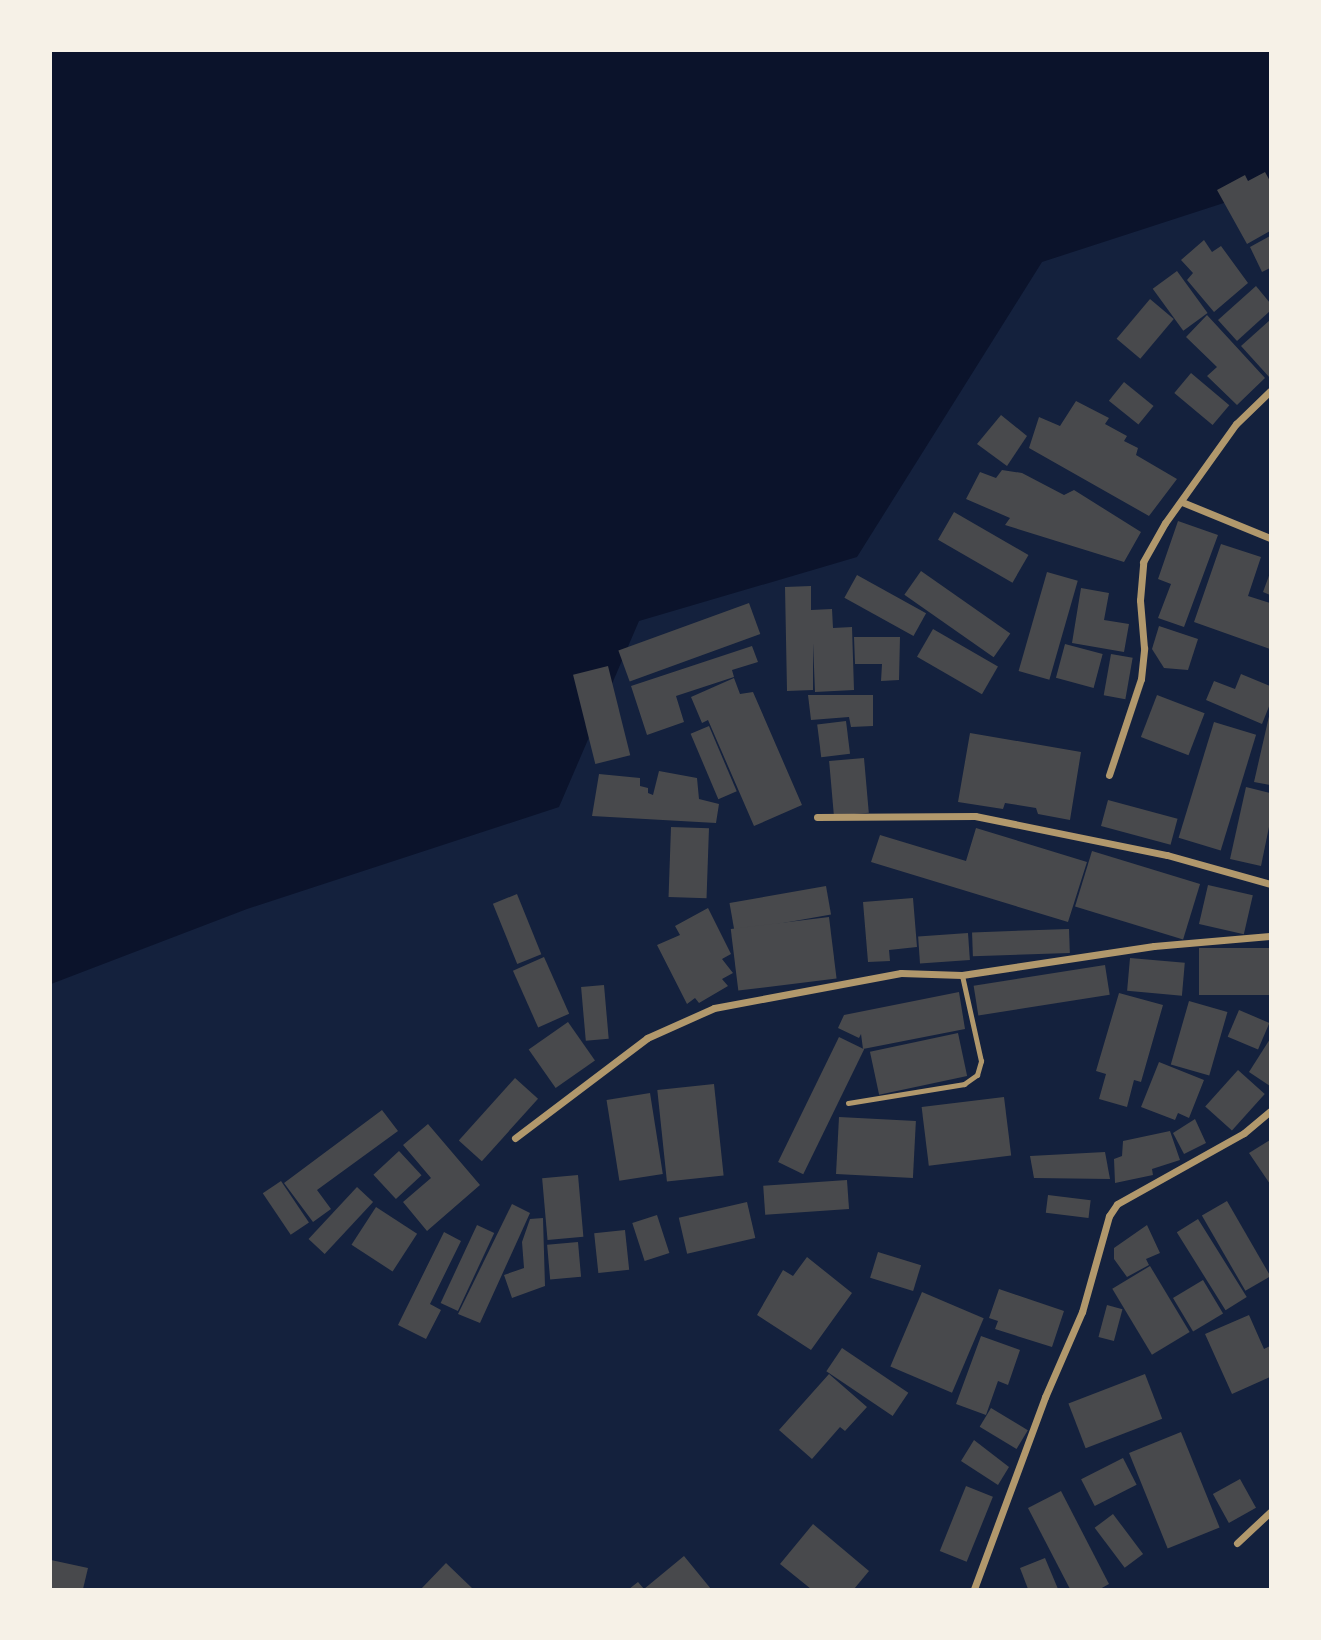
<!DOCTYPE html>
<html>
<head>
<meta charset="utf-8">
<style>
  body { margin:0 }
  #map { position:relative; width:1321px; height:1640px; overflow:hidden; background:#14213d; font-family:"Fira Sans Condensed",sans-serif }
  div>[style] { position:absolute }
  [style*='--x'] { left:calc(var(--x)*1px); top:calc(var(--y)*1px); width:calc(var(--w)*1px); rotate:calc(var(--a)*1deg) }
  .water>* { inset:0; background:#0b132b }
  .building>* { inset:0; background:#48494c; transform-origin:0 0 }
  .service>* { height:5px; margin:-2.5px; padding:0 2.5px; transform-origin:2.5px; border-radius:2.5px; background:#b1986c }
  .minor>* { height:7px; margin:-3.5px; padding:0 3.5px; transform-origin:3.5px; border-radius:3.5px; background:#b1986c }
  span { translate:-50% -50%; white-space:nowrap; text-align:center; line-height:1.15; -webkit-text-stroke:7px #f6f1e7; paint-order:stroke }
  .frame { position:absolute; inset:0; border:52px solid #f6f1e7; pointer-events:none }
</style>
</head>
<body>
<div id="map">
  <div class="water">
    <i style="clip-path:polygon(51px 51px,1270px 51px,1270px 188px,1042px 262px,857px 557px,639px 621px,559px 807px,247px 909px,51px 984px)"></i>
  </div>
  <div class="building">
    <i style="clip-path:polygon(1265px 172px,1270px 181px,1270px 231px,1247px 244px,1217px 190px,1245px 175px,1248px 181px)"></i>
    <i style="clip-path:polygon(1270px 236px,1270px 268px,1262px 272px,1250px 247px)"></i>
    <i style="clip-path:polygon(1204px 240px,1212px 252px,1221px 246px,1248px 283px,1214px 312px,1187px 280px,1193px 273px,1181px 260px)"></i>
    <i style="left:1177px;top:271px;width:52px;height:30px;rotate:54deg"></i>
    <i style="clip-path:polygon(1256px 286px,1270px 303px,1270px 311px,1237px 341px,1218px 320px)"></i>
    <i style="left:1150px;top:299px;width:31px;height:52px;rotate:40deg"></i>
    <i style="clip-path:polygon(1207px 315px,1265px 378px,1237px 405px,1207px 376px,1217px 367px,1186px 337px)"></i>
    <i style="clip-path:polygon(1270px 320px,1270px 378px,1241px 346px)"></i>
    <i style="left:1191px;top:373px;width:50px;height:26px;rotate:40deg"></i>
    <i style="left:1124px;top:382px;width:38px;height:24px;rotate:39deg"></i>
    <i style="clip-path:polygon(1076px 401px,1109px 418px,1105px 424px,1127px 436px,1124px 441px,1138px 448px,1136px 455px,1177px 479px,1149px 516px,1029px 448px,1039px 417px,1060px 426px)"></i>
    <i style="clip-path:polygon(1001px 415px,1027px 436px,1007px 466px,977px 444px)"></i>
    <i style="clip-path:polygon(1002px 470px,1022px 473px,1064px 495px,1074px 490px,1141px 532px,1124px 562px,1005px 525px,1010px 518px,966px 499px,980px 472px,996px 478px)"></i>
    <i style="left:954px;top:512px;width:86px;height:32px;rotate:30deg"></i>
    <i style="clip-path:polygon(1178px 521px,1218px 535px,1184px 627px,1158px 618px,1171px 584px,1158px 579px)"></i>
    <i style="clip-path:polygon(1221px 544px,1261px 557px,1248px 596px,1270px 603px,1270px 649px,1194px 622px)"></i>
    <i style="left:921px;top:571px;width:109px;height:29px;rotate:35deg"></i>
    <i style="left:1047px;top:572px;width:32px;height:103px;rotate:16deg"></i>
    <i style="clip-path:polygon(1270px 573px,1270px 595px,1263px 592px)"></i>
    <i style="left:857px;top:575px;width:79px;height:26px;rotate:29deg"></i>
    <i style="clip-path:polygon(811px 586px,811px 610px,832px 609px,833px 628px,852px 627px,854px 690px,815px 692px,813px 643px,813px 690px,787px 691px,785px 587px)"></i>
    <i style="clip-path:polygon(1081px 588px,1109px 593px,1104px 620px,1129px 624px,1124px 652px,1072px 643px)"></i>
    <i style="left:749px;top:603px;width:33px;height:139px;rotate:70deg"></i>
    <i style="clip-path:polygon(1159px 626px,1198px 639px,1188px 670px,1164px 668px,1152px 649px)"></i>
    <i style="left:933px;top:629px;width:75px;height:32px;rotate:30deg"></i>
    <i style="clip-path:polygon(854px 637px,900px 637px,899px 680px,881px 681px,882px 664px,855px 664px)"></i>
    <i style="left:1065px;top:644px;width:39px;height:35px;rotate:15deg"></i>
    <i style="clip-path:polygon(752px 646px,758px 662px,732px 670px,734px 677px,676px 696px,684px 722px,647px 735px,631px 686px)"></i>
    <i style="left:1111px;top:654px;width:22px;height:42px;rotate:10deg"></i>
    <i style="left:608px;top:666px;width:92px;height:36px;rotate:76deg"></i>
    <i style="clip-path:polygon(1241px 674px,1270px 686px,1270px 704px,1262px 724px,1206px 700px,1214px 681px,1235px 689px)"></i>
    <i style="clip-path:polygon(734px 678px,740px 694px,753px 692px,802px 805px,754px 826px,708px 720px,702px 723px,691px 697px)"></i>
    <i style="clip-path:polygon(808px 695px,873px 695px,873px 726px,851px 727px,849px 717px,811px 720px)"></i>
    <i style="left:1157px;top:695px;width:51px;height:45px;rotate:21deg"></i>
    <i style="clip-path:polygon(1270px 712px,1270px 785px,1254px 782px)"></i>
    <i style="left:846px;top:721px;width:33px;height:29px;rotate:83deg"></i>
    <i style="left:1214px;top:722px;width:44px;height:121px;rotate:17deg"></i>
    <i style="left:709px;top:726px;width:71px;height:20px;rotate:67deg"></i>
    <i style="clip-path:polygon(970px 733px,1081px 752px,1070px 820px,1038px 814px,1036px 808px,1005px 803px,1003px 809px,958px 802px)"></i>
    <i style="left:864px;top:758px;width:55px;height:35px;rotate:85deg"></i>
    <i style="clip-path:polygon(659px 771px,697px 778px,699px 799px,719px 804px,716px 823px,592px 816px,599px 774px,640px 778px,640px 786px,648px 788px,648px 793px,653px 795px)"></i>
    <i style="clip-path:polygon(1246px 787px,1270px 793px,1270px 822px,1261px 866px,1230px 859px)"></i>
    <i style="left:1108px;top:800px;width:72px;height:27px;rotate:15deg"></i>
    <i style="left:671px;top:827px;width:38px;height:70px;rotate:2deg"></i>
    <i style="clip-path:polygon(976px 828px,1087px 862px,1068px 922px,871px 862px,880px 835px,966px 861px)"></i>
    <i style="left:1092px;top:851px;width:113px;height:58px;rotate:17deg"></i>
    <i style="left:1208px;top:885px;width:46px;height:40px;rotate:13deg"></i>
    <i style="left:826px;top:886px;width:29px;height:98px;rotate:80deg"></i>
    <i style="left:517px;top:894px;width:65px;height:26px;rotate:68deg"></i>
    <i style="clip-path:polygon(913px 898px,917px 947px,889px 950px,890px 961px,868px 962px,863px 902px)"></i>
    <i style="clip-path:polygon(708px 908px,731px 954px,722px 959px,733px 973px,722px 979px,728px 986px,699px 1003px,695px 998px,687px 1004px,657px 945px,680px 935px,675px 926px)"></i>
    <i style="left:829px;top:917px;width:62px;height:99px;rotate:83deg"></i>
    <i style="left:1069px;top:929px;width:24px;height:97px;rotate:88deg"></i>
    <i style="left:968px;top:933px;width:27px;height:50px;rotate:86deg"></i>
    <i style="left:1270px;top:948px;width:47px;height:71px;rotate:90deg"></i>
    <i style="left:544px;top:957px;width:62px;height:34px;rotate:66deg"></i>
    <i style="left:1130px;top:958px;width:55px;height:33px;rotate:5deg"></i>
    <i style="left:1105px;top:965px;width:30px;height:133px;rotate:81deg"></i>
    <i style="left:604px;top:985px;width:54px;height:23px;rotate:85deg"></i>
    <i style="clip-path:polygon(959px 992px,965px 1029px,863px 1049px,861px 1034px,859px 1038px,838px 1028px,844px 1015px)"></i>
    <i style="clip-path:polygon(1119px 993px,1163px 1005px,1141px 1082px,1134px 1080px,1127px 1107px,1099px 1099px,1106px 1074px,1096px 1071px)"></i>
    <i style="left:1189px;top:1001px;width:40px;height:66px;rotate:16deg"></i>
    <i style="left:1239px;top:1010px;width:33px;height:29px;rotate:23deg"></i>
    <i style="left:568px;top:1022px;width:47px;height:48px;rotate:55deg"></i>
    <i style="left:958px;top:1033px;width:44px;height:90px;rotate:78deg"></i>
    <i style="left:839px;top:1037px;width:28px;height:139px;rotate:26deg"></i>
    <i style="clip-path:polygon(1270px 1039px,1270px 1086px,1249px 1072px)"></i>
    <i style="clip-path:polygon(1159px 1062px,1204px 1080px,1189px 1118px,1178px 1113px,1175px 1120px,1141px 1107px)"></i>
    <i style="left:1238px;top:1070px;width:36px;height:49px;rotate:42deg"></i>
    <i style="left:515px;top:1078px;width:31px;height:84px;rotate:42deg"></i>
    <i style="left:714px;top:1084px;width:92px;height:57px;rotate:84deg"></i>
    <i style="left:650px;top:1093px;width:82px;height:44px;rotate:81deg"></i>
    <i style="left:1004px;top:1097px;width:59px;height:83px;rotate:83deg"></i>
    <i style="clip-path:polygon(382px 1110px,398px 1131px,317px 1190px,331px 1209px,313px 1222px,284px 1183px)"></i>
    <i style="left:839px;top:1117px;width:77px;height:57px;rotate:3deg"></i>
    <i style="clip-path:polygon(1195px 1119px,1206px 1143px,1184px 1154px,1173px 1133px)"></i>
    <i style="clip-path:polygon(428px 1124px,480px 1185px,427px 1231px,403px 1202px,431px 1178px,403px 1145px)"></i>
    <i style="clip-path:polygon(1170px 1131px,1180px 1160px,1152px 1169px,1153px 1175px,1115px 1183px,1114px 1159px,1122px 1156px,1123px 1141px)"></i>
    <i style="clip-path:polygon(1270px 1140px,1270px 1184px,1249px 1153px)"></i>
    <i style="left:399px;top:1151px;width:33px;height:35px;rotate:47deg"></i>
    <i style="clip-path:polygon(1105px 1152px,1110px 1179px,1034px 1178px,1030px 1156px)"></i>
    <i style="left:578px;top:1175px;width:62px;height:36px;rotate:85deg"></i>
    <i style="left:847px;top:1180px;width:29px;height:84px;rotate:86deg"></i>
    <i style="left:281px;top:1181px;width:50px;height:22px;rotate:56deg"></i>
    <i style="left:357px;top:1187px;width:22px;height:71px;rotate:43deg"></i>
    <i style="left:1048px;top:1195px;width:43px;height:18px;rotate:7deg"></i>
    <i style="left:1227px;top:1201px;width:87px;height:29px;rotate:60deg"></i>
    <i style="left:747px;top:1202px;width:37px;height:70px;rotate:77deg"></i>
    <i style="clip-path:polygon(512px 1204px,530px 1213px,480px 1323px,458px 1314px)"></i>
    <i style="left:376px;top:1207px;width:49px;height:45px;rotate:33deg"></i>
    <i style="left:657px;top:1215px;width:40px;height:26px;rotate:72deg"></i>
    <i style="clip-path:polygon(543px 1218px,545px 1286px,512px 1298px,504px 1275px,524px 1268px,522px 1242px,530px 1219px)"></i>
    <i style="left:1198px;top:1219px;width:92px;height:25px;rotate:58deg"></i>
    <i style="left:477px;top:1225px;width:19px;height:86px;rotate:25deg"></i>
    <i style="clip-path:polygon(1147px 1225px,1160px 1253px,1146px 1259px,1149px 1265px,1127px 1277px,1114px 1259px,1114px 1248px)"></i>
    <i style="left:625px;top:1230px;width:40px;height:31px;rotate:84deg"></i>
    <i style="clip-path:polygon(444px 1232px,461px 1241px,430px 1304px,441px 1310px,426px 1339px,398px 1325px)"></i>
    <i style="left:578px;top:1242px;width:35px;height:31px;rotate:85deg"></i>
    <i style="left:878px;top:1252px;width:45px;height:27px;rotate:17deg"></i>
    <i style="clip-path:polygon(807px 1257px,852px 1293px,811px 1350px,757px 1315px,783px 1270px,793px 1276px)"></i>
    <i style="left:1150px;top:1266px;width:77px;height:44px;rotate:59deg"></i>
    <i style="left:1203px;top:1280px;width:39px;height:35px;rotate:59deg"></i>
    <i style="clip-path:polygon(999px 1289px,1064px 1311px,1052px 1347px,995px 1329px,998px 1321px,989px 1318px)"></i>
    <i style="left:922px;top:1292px;width:67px;height:81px;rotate:23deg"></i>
    <i style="left:1107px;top:1305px;width:16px;height:33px;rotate:15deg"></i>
    <i style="clip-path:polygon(1249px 1315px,1264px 1349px,1270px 1346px,1270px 1377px,1232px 1394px,1205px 1334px)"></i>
    <i style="clip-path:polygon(981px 1336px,1020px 1350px,1008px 1385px,998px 1381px,986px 1415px,956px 1404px)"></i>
    <i style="left:842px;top:1348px;width:80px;height:28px;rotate:34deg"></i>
    <i style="clip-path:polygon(829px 1374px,867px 1407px,845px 1431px,840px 1427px,812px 1459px,779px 1430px)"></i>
    <i style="left:1145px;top:1374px;width:48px;height:82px;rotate:69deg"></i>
    <i style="left:991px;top:1408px;width:43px;height:22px;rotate:31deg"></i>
    <i style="left:1181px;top:1432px;width:103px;height:56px;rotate:68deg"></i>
    <i style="clip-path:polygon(974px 1440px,1009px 1467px,998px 1485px,961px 1461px)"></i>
    <i style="left:1123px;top:1458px;width:30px;height:47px;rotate:63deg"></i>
    <i style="left:1240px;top:1479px;width:33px;height:31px;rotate:61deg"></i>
    <i style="left:966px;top:1486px;width:29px;height:70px;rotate:22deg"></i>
    <i style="clip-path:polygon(1061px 1491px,1109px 1584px,1100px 1589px,1070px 1589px,1028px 1508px)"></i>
    <i style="left:1113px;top:1514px;width:50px;height:23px;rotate:53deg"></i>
    <i style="clip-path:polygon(813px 1524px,869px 1571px,854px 1589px,811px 1589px,780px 1564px)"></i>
    <i style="clip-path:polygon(684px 1556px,711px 1589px,629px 1589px,638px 1582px,644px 1589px)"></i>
    <i style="clip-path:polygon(1045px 1558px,1058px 1589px,1028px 1589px,1020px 1568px)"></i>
    <i style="clip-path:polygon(51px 1560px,88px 1568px,83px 1589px,51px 1589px)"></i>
    <i style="clip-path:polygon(446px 1563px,473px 1589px,421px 1589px)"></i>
  </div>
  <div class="service">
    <i style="--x:848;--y:1103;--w:118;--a:-9.3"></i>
    <i style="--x:964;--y:1084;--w:16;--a:-35"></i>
    <i style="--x:977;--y:1075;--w:15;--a:-74"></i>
    <i style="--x:981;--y:1061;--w:88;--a:-102.5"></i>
  </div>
  <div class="minor">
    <i style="--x:1182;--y:502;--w:95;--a:22.2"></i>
    <i style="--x:1109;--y:775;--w:101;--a:-71.6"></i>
    <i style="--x:1141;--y:679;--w:31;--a:-84"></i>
    <i style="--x:1144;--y:648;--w:48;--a:-94.8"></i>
    <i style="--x:1140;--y:600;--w:38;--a:-85"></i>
    <i style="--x:1143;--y:562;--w:45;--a:-60.6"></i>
    <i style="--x:1165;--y:523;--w:122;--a:-54.4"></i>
    <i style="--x:1236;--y:424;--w:47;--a:-44.1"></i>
    <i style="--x:817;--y:817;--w:158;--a:-0.4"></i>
    <i style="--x:975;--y:816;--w:196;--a:11.5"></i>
    <i style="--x:1167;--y:855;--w:107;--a:15.7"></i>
    <i style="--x:515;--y:1138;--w:166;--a:-37.1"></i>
    <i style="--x:647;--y:1038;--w:73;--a:-24.1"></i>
    <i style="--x:714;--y:1008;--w:190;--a:-10.6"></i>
    <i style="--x:901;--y:973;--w:61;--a:1.9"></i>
    <i style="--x:962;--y:975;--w:194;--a:-8.6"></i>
    <i style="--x:1154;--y:946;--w:116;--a:-4.9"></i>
    <i style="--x:1237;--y:1543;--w:45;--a:-43.2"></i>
    <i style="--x:974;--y:1589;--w:205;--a:-69.7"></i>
    <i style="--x:1045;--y:1397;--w:93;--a:-66.5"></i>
    <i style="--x:1082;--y:1312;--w:100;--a:-74.3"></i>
    <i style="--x:1109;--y:1216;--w:14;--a:-56"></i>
    <i style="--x:1117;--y:1204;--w:145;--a:-29.2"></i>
    <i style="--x:1244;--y:1133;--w:34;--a:-40"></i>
  </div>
  <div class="frame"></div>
</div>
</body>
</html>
